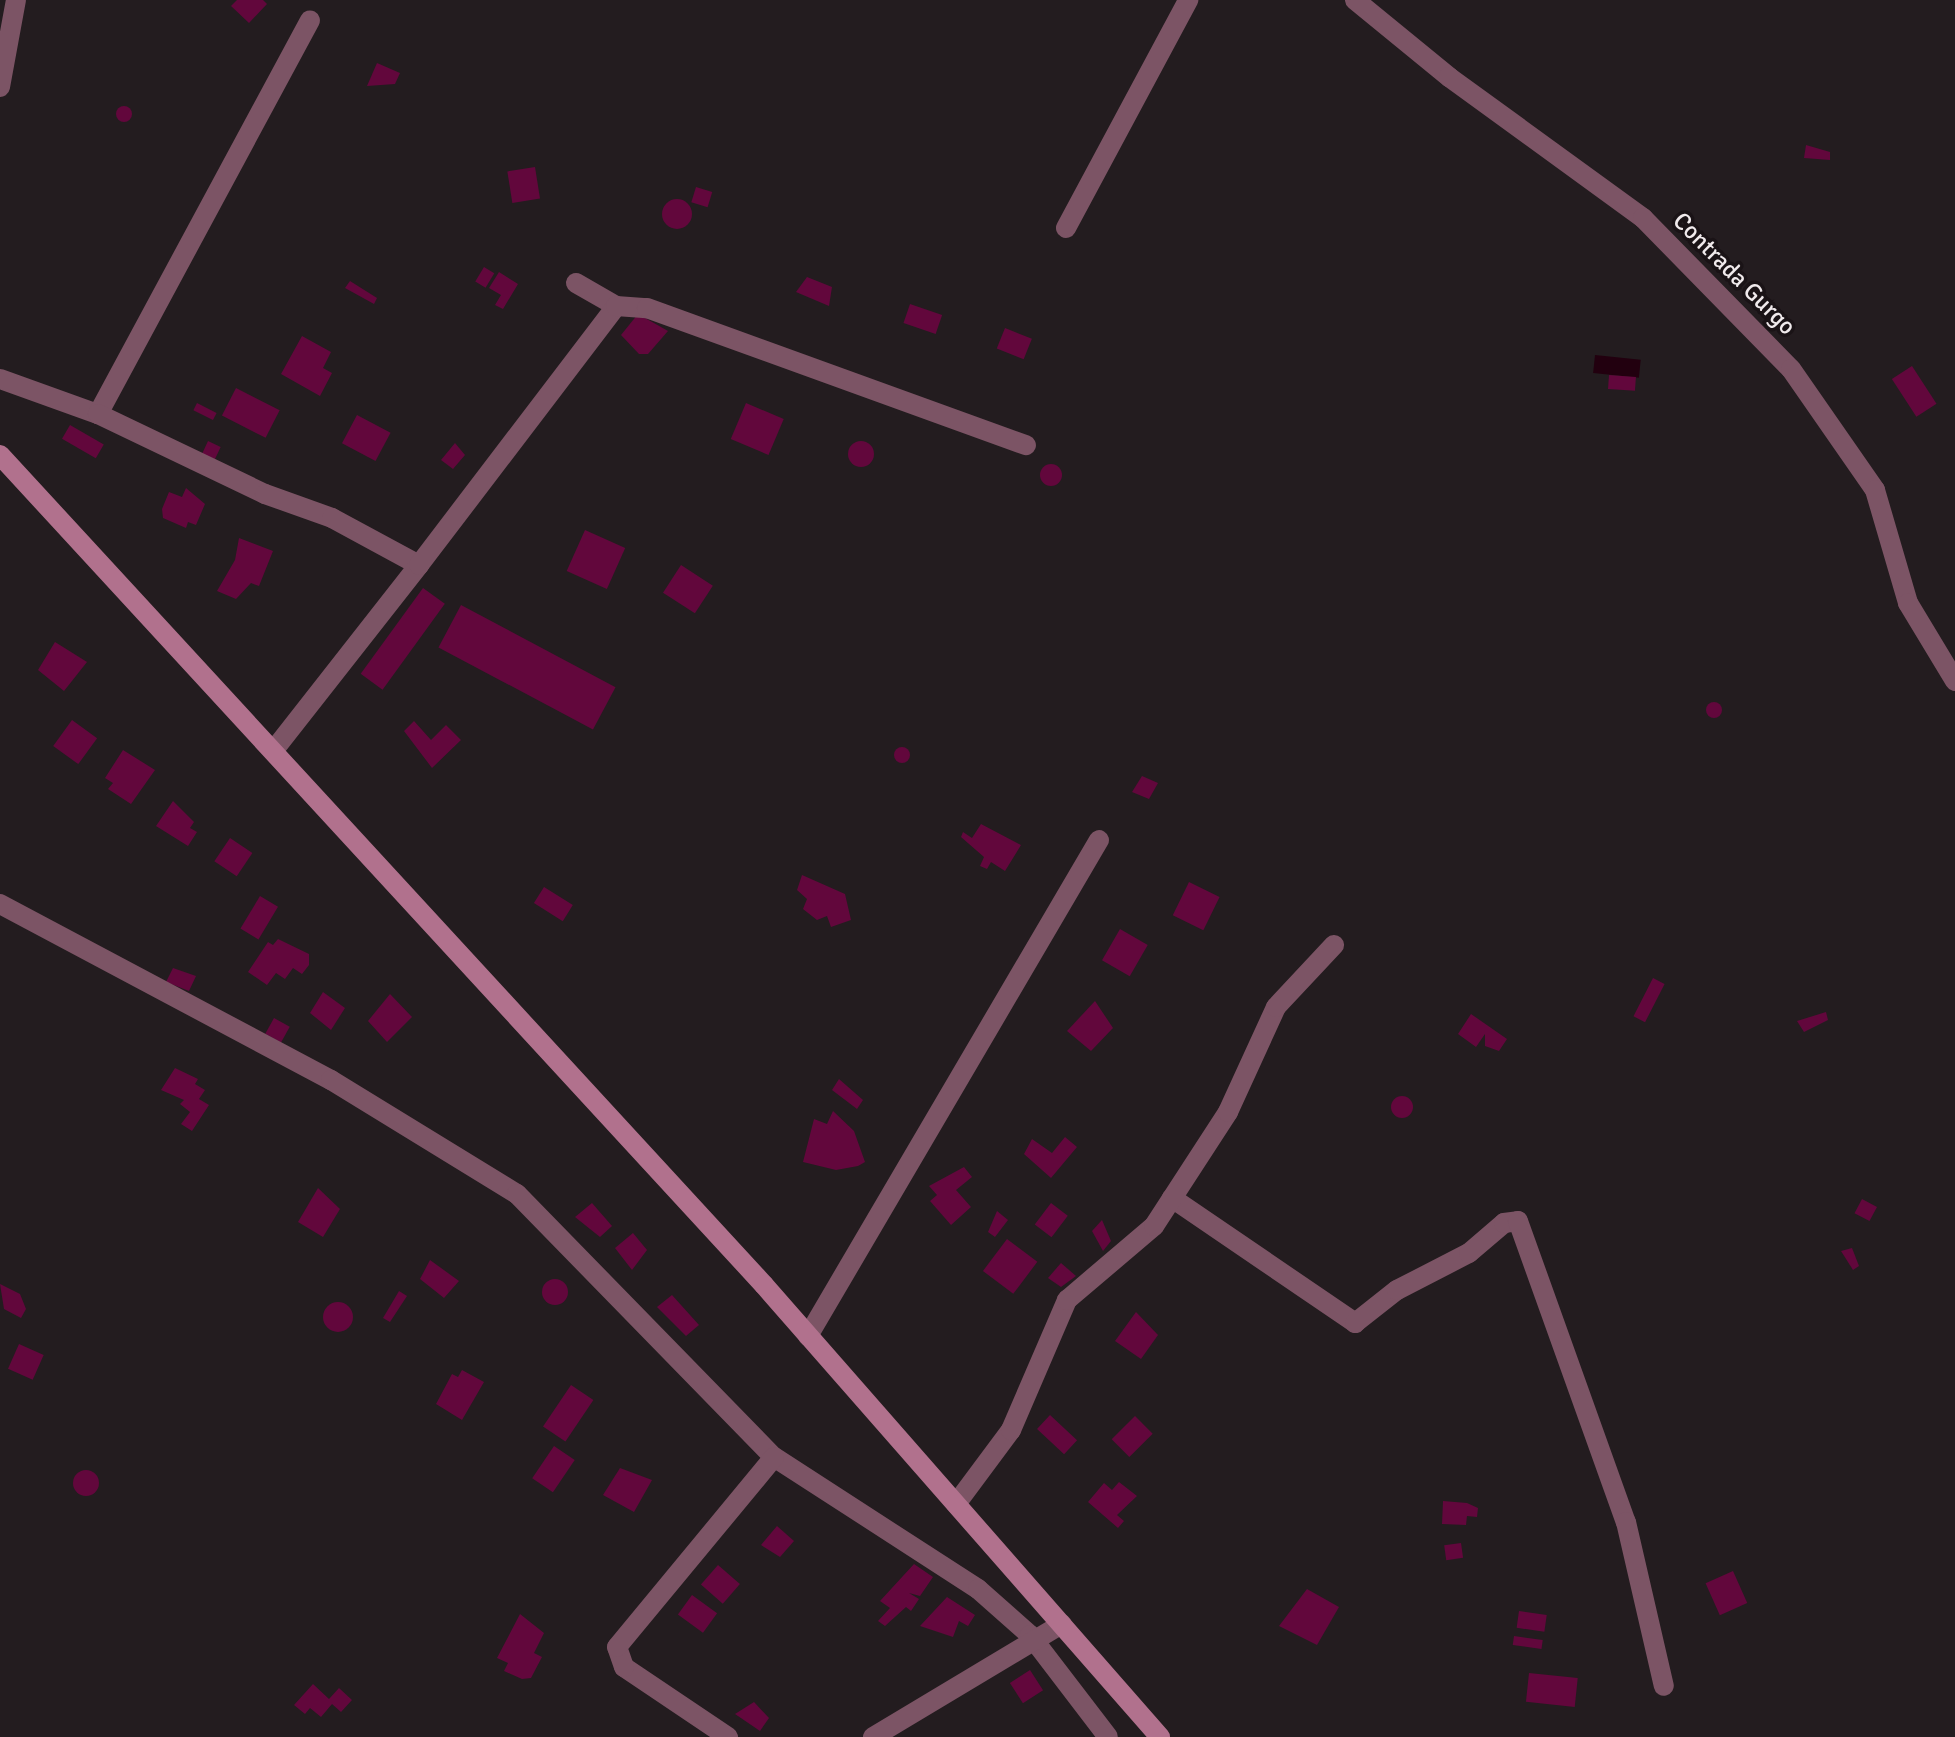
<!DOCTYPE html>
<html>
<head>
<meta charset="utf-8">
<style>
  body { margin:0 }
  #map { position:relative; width:1955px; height:1737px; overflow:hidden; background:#231c1f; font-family:Signika,sans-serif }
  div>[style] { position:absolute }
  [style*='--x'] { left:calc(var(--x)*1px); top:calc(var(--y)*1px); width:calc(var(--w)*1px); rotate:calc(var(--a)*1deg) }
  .water>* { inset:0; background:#22000f; transform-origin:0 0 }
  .building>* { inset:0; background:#62073c; transform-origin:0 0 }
  .round { border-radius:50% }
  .minor>* { height:20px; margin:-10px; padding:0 10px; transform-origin:10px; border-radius:10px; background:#7c5465 }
  .secondary>* { height:20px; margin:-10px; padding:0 10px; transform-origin:10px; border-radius:10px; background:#b1718d }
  span { translate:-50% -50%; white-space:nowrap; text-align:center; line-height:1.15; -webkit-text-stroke:7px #1a1316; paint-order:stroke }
  .street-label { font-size:24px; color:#f0eaec }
</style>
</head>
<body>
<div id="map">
  <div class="water">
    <i style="left:1595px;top:355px;width:46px;height:18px;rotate:6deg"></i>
  </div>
  <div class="building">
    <i style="clip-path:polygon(237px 0,263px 0,267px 4px,249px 23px,231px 6px)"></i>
    <i style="clip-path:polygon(377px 63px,400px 73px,395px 84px,367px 86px)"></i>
    <i class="round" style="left:116px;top:106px;width:16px;height:16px"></i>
    <i style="clip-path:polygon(1806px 145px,1830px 152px,1830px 160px,1804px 158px)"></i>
    <i style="left:535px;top:167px;width:32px;height:28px;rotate:81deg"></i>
    <i style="left:696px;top:187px;width:17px;height:16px;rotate:17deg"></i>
    <i class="round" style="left:662px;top:199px;width:30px;height:30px"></i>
    <i style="left:484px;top:267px;width:12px;height:17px;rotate:31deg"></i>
    <i style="clip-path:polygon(499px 272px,518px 284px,503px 309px,495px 305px,501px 295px,489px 288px)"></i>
    <i style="clip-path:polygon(807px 277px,832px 287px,829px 306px,796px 292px)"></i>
    <i style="clip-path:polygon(350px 281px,377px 298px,374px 304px,345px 288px)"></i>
    <i style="left:910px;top:304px;width:34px;height:20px;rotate:19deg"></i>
    <i style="clip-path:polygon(638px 314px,668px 331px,648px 354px,639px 354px,621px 335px)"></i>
    <i style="left:1005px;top:328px;width:29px;height:22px;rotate:22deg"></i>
    <i style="clip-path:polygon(302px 336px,331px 352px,323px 368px,332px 373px,320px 396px,281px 374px)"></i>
    <i style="left:1912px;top:366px;width:45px;height:24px;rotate:57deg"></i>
    <i style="left:1609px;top:375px;width:27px;height:14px;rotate:4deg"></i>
    <i style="left:236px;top:388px;width:49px;height:31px;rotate:27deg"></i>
    <i style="left:197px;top:403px;width:22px;height:8px;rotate:27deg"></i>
    <i style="left:746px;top:403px;width:41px;height:39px;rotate:23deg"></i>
    <i style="left:357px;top:415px;width:38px;height:32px;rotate:28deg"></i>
    <i style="left:70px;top:425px;width:39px;height:16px;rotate:30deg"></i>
    <i style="left:208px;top:441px;width:14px;height:14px;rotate:25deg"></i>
    <i class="round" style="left:848px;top:441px;width:26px;height:26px"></i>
    <i style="clip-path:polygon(455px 443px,465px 455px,453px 469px,441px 460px)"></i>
    <i class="round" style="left:1040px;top:464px;width:22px;height:22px"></i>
    <i style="clip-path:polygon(186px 488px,205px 504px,196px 525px,188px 522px,186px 528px,163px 518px,162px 509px,169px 492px,182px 497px)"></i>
    <i style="left:585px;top:530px;width:44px;height:45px;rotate:24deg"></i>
    <i style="clip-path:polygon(239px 538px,273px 551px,259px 586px,251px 583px,236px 599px,217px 591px,235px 560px)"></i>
    <i style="left:681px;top:565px;width:38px;height:33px;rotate:33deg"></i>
    <i style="left:423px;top:588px;width:27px;height:106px;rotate:36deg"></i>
    <i style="left:461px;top:605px;width:175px;height:48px;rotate:28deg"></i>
    <i style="clip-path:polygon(55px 642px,87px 662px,64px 691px,38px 670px)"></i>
    <i class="round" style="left:1706px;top:702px;width:16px;height:16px"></i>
    <i style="left:72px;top:720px;width:31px;height:32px;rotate:36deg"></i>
    <i style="clip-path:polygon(414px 721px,431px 740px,446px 725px,461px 740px,432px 768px,404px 731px)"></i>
    <i class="round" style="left:894px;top:747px;width:16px;height:16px"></i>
    <i style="clip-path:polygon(123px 750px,155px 770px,131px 804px,108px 789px,113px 783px,105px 778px)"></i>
    <i style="clip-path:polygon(1142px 776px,1158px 783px,1149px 799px,1132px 792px)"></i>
    <i style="clip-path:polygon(173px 801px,194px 822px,190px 828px,197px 832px,188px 846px,156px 826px)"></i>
    <i style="clip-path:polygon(981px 824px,1021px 845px,1005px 871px,991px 862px,987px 869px,980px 866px,984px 857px,961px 837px,963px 832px,972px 838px)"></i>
    <i style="left:230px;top:838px;width:27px;height:28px;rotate:34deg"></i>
    <i style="clip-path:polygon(802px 875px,845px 894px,851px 920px,831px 927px,827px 916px,817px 920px,803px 909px,807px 899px,797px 890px)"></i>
    <i style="left:1189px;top:882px;width:34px;height:37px;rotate:26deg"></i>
    <i style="left:544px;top:887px;width:34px;height:19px;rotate:32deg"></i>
    <i style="left:260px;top:896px;width:21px;height:38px;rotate:31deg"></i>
    <i style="left:1120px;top:929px;width:32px;height:36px;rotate:30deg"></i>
    <i style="clip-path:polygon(278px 939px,309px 954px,309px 965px,302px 974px,293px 968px,285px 979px,276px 973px,267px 985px,248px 972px,268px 942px,273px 945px)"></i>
    <i style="clip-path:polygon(173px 968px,196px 976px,189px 991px,166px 982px)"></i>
    <i style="left:1653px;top:978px;width:13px;height:43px;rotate:27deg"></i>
    <i style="clip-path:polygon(323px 992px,345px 1008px,331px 1030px,310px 1013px)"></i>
    <i style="clip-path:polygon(390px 994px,412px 1017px,387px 1042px,368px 1021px)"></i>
    <i style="clip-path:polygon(1095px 1001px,1113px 1028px,1091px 1051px,1067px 1031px)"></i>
    <i style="clip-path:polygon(1826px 1012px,1828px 1020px,1804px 1032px,1797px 1021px)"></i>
    <i style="clip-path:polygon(1471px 1014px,1507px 1039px,1499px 1051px,1485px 1046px,1485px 1034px,1476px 1047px,1458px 1034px)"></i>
    <i style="left:274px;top:1018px;width:18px;height:18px;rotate:29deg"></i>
    <i style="clip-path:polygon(175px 1068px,198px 1079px,195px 1084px,205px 1090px,199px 1099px,209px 1105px,192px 1131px,181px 1124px,190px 1112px,180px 1104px,184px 1100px,161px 1090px)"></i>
    <i style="clip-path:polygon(839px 1079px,863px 1100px,857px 1109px,832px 1090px)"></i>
    <i class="round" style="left:1391px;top:1096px;width:22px;height:22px"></i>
    <i style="clip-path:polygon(833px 1111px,854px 1131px,865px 1162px,858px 1166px,836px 1170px,803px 1162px,814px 1119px,827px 1124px)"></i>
    <i style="clip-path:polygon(1065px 1137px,1077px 1147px,1051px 1178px,1024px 1154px,1032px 1139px,1052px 1153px)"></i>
    <i style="clip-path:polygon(964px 1167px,972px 1177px,956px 1190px,971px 1207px,951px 1225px,930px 1201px,937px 1195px,929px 1186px)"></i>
    <i style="clip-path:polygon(318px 1188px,340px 1209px,323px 1237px,298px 1222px)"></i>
    <i style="left:1862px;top:1199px;width:17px;height:16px;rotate:28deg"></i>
    <i style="clip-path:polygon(592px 1203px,612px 1226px,600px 1237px,575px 1217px)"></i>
    <i style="left:1051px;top:1203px;width:21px;height:27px;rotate:37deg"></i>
    <i style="clip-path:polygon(997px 1211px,1008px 1220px,995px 1237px,988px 1232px)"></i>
    <i style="clip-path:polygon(1102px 1220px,1111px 1241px,1103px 1251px,1092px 1231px)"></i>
    <i style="clip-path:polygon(633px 1233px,647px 1250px,632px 1270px,615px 1248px)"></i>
    <i style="left:1007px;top:1239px;width:38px;height:40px;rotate:37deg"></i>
    <i style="clip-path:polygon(1852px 1248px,1859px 1266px,1853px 1270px,1841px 1251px)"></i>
    <i style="clip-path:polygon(430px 1260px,459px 1281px,444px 1298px,420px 1279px)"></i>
    <i style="clip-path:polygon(1061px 1263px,1076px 1276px,1061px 1287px,1048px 1278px)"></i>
    <i class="round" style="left:542px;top:1279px;width:26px;height:26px"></i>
    <i style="clip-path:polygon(0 1284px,20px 1294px,26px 1309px,21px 1318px,4px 1309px)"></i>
    <i style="clip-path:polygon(399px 1291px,407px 1296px,390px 1322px,383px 1318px)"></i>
    <i style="clip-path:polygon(672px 1295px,699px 1325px,686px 1336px,657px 1307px)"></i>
    <i class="round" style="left:323px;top:1302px;width:30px;height:30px"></i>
    <i style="clip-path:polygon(1136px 1312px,1158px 1335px,1141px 1359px,1115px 1341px)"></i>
    <i style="left:19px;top:1344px;width:27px;height:27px;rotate:24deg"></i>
    <i style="clip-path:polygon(462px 1370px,484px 1382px,462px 1420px,436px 1404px,452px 1374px,458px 1377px)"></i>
    <i style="left:571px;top:1385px;width:27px;height:50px;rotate:34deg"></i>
    <i style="left:1050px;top:1415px;width:37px;height:19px;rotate:43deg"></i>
    <i style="left:1135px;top:1416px;width:25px;height:33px;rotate:45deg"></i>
    <i style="left:554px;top:1446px;width:25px;height:39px;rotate:34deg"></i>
    <i style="clip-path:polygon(620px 1468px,652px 1480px,634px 1512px,603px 1495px)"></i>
    <i class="round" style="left:73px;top:1470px;width:26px;height:26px"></i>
    <i style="clip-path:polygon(1119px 1482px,1137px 1496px,1117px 1515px,1124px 1521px,1118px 1528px,1088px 1502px,1104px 1483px,1112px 1490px)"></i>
    <i style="clip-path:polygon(1443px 1501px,1467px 1503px,1478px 1508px,1477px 1517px,1467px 1516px,1466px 1525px,1442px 1524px)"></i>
    <i style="clip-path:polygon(777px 1526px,794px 1541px,780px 1557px,761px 1545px)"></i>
    <i style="left:1461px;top:1543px;width:15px;height:17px;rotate:82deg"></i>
    <i style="clip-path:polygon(914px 1564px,933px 1577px,920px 1596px,909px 1593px,919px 1599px,911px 1611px,906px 1607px,885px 1626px,878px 1621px,890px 1608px,880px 1601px)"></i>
    <i style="left:718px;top:1565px;width:29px;height:26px;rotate:41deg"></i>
    <i style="left:1733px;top:1571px;width:35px;height:30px;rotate:66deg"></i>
    <i style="clip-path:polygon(1307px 1589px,1339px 1607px,1317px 1645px,1279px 1626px)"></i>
    <i style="left:692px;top:1595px;width:31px;height:24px;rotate:36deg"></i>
    <i style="clip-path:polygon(947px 1597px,975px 1615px,968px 1626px,959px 1621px,953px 1637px,920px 1626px)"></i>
    <i style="left:1519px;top:1611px;width:28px;height:17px;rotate:8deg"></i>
    <i style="clip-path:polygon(520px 1614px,544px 1633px,534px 1653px,542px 1657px,531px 1678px,522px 1679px,504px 1671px,508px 1663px,497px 1658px)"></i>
    <i style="left:1514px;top:1636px;width:29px;height:9px;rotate:8deg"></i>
    <i style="left:1030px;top:1670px;width:24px;height:24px;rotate:57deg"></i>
    <i style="left:1529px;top:1673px;width:49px;height:29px;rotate:6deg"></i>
    <i style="clip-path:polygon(313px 1684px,329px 1699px,339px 1688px,352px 1700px,341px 1712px,332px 1704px,321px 1717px,310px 1708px,305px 1714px,294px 1705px)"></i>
    <i style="clip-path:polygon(754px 1702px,769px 1718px,760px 1731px,735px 1714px)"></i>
  </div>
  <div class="minor">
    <i style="--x:1355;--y:0;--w:122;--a:39.3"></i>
    <i style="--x:1449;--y:77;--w:240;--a:36"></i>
    <i style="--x:1643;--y:218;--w:211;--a:45.6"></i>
    <i style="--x:1791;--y:369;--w:147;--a:55.2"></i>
    <i style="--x:1875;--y:490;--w:118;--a:73.7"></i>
    <i style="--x:1908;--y:603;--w:91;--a:58.9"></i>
    <i style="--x:0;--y:87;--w:88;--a:-79.6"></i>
    <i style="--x:1066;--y:228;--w:259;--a:-61.8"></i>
    <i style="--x:576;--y:283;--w:46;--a:29.9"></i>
    <i style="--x:0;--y:379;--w:104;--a:19.7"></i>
    <i style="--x:98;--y:414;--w:447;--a:-61.7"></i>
    <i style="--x:98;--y:414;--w:185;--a:25.6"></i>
    <i style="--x:265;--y:494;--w:71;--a:19.7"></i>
    <i style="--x:332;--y:518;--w:99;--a:28.4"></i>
    <i style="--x:419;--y:565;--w:235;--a:128.1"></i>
    <i style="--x:419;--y:565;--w:325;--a:-52.7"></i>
    <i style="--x:616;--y:306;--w:31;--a:4"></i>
    <i style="--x:647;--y:308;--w:403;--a:19.9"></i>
    <i style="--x:0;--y:904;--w:375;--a:28"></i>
    <i style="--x:331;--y:1080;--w:218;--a:31.5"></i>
    <i style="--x:517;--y:1194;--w:368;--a:45.7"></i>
    <i style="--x:774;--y:1457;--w:243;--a:32.9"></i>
    <i style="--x:978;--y:1589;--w:69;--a:41.5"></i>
    <i style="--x:1030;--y:1635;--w:128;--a:52.6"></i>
    <i style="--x:1172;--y:1198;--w:222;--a:34.3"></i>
    <i style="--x:1355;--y:1323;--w:53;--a:-38.2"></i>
    <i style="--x:1397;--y:1290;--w:81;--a:-27.2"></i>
    <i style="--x:1469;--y:1253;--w:46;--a:-40.6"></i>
    <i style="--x:1504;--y:1223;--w:14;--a:-8"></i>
    <i style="--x:1518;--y:1221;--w:320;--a:70.3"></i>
    <i style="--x:1626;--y:1522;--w:168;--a:77"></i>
    <i style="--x:808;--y:1336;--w:575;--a:-59.6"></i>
    <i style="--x:956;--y:1504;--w:92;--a:-53.4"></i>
    <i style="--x:1011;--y:1430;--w:142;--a:-66.7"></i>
    <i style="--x:1067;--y:1300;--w:114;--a:-40.4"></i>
    <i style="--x:1154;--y:1226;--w:136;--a:-57"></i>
    <i style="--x:1228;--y:1112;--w:115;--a:-65.4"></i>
    <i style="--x:1276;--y:1007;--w:85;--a:-46.9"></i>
    <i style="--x:728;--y:1737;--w:125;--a:-146.1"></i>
    <i style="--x:624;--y:1667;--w:21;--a:-109"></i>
    <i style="--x:617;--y:1647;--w:246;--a:-50.4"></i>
    <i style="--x:873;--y:1737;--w:220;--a:-30.9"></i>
  </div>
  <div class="secondary">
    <i style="--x:0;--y:455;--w:1128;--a:47.37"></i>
    <i style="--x:764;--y:1285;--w:601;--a:48.78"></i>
  </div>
  <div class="street-label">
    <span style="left:1734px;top:274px;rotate:45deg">Contrada Gurgo</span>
  </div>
</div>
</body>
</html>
